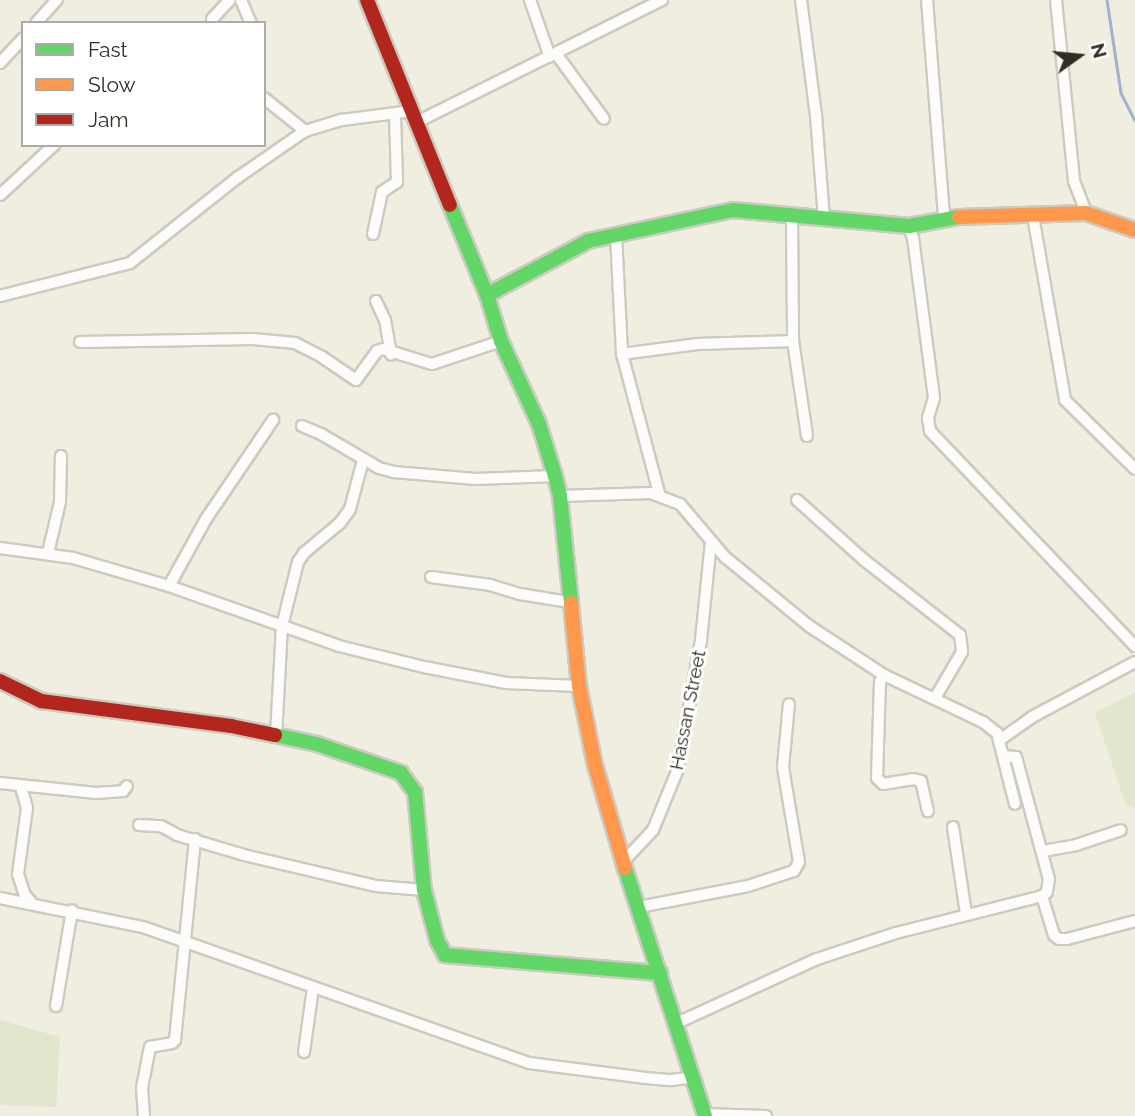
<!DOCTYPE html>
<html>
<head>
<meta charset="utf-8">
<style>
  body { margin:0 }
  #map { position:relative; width:1135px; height:1116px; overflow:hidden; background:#f0eee0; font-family:Raleway,sans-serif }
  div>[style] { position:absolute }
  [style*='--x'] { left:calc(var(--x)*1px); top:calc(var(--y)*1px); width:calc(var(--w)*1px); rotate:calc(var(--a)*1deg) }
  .green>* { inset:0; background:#e1e6cd }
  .stream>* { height:2.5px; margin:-1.25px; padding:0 1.25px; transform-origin:1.25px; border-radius:1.25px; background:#a0b3ce }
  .roads { filter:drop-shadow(2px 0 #cccbc0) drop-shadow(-2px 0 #cccbc0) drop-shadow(0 2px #cccbc0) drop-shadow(0 -2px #cccbc0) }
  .street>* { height:10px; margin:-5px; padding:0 5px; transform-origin:5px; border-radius:5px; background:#fdfcfa }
  .fast>* { height:14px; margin:-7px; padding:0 7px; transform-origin:7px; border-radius:7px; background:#63d668 }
  .slow>* { height:14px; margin:-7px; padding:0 7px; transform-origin:7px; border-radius:7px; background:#ff974d }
  .jam>* { height:14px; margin:-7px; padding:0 7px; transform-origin:7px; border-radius:7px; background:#b3261e }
  span { translate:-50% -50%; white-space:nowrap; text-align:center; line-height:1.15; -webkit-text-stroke:6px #fff; paint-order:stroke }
  .street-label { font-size:19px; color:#2f2d24 }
  .legend { position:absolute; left:21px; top:21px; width:245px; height:126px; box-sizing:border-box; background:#fff; border:2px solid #acaba7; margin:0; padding:9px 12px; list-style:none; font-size:21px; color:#2f2d24 }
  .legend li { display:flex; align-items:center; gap:14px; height:35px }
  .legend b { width:35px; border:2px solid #acaba7 }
  .north { position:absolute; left:1044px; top:21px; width:70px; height:70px; -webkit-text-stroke:5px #fff; paint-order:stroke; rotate:75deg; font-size:19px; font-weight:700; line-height:28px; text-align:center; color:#2f2d24 }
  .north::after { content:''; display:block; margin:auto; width:24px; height:32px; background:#2f2d24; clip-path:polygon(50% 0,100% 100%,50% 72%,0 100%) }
</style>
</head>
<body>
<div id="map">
  <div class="green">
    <i style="clip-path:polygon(1135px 692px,1135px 808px,1126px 806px,1095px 713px)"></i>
    <i style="clip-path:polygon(0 1020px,60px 1037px,56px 1107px,0 1105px)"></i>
  </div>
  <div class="stream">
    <i style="--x:1107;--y:0;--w:94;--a:81.4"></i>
    <i style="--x:1121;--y:93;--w:30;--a:63"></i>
  </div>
  <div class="roads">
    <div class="street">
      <i style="--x:241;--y:0;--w:25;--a:67"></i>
      <i style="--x:530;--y:0;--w:60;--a:70.7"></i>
      <i style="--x:801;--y:0;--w:116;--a:82.6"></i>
      <i style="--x:816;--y:115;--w:105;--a:85.6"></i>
      <i style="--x:927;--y:0;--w:219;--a:85.5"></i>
      <i style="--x:1056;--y:0;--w:182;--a:84.3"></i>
      <i style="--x:1074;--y:181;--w:34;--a:69"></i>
      <i style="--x:212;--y:19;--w:26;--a:-47"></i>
      <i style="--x:36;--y:23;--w:31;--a:-48"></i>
      <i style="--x:557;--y:55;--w:79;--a:53.7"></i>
      <i style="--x:0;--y:63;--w:34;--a:-47"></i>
      <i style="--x:264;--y:98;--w:53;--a:38.8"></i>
      <i style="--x:417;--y:122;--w:274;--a:-26.5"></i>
      <i style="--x:0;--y:195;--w:74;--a:-42.8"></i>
      <i style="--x:1033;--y:216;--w:187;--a:80.1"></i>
      <i style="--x:1065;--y:400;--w:98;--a:44.6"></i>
      <i style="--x:792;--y:217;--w:124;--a:89.5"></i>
      <i style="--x:793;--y:341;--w:96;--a:81.6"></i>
      <i style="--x:909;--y:226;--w:13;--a:72"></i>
      <i style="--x:913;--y:238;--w:161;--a:82.5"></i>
      <i style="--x:934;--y:398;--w:21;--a:107"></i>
      <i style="--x:928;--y:418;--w:13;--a:81"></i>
      <i style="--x:930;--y:431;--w:297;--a:46.4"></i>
      <i style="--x:373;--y:234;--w:43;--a:-77.9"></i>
      <i style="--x:382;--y:192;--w:18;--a:-34"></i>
      <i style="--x:397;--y:182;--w:67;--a:-91.7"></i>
      <i style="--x:616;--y:235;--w:119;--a:87.1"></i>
      <i style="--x:622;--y:354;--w:144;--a:75.1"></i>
      <i style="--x:0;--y:296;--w:134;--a:-14.2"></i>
      <i style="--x:130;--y:263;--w:137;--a:-38.5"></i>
      <i style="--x:237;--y:178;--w:83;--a:-34.7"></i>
      <i style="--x:305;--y:131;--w:39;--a:-17"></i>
      <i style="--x:342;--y:120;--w:70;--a:-7.4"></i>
      <i style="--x:376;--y:301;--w:21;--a:65"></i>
      <i style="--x:385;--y:320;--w:35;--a:80"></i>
      <i style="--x:80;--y:342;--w:173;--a:-1"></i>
      <i style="--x:253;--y:339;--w:42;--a:5.4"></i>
      <i style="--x:295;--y:343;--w:30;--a:27"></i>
      <i style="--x:322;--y:357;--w:41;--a:34.1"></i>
      <i style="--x:356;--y:380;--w:36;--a:-54"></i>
      <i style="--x:377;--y:351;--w:6;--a:-18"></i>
      <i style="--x:383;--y:349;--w:51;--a:17"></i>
      <i style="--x:432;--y:364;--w:73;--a:-18.4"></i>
      <i style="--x:622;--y:354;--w:76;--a:-7.6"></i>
      <i style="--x:697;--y:344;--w:96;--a:-1.8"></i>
      <i style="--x:302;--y:426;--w:21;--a:23"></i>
      <i style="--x:321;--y:434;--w:67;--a:30.4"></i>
      <i style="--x:379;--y:468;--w:16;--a:15"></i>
      <i style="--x:394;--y:472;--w:82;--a:4.9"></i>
      <i style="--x:476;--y:479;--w:79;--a:-2.2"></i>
      <i style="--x:560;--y:496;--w:91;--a:-1.9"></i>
      <i style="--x:651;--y:493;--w:31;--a:21"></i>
      <i style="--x:680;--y:504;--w:70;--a:49.7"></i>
      <i style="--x:725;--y:557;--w:109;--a:39.4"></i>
      <i style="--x:809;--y:626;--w:90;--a:33.2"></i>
      <i style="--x:884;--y:675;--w:110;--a:25.4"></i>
      <i style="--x:983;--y:722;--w:18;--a:38"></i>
      <i style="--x:997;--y:733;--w:73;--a:75.8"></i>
      <i style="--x:797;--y:500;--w:90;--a:41.8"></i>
      <i style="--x:864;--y:560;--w:122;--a:38"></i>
      <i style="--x:960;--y:635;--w:17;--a:83"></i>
      <i style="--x:962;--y:652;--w:53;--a:120.4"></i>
      <i style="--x:0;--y:548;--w:74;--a:7.8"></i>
      <i style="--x:73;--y:558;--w:100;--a:16.3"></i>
      <i style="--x:169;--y:586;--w:180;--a:19.4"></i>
      <i style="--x:339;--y:646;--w:88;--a:13.9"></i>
      <i style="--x:424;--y:667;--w:84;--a:11"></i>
      <i style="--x:506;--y:683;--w:73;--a:2.4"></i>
      <i style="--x:48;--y:553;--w:52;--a:-76.8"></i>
      <i style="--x:60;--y:502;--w:46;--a:-88.8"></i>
      <i style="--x:431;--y:577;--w:60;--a:7.7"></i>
      <i style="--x:490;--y:585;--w:31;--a:17"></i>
      <i style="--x:520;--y:594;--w:50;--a:9.3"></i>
      <i style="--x:169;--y:586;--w:77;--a:-61.1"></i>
      <i style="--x:206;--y:519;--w:120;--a:-55.9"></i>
      <i style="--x:884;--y:675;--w:8;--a:120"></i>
      <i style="--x:880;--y:682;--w:96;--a:91.8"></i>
      <i style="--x:877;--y:778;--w:8;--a:45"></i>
      <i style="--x:883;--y:784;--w:30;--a:-9"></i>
      <i style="--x:913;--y:779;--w:8;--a:14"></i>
      <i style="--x:921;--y:781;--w:31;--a:77"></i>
      <i style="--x:276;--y:736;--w:110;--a:-86.9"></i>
      <i style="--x:282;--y:626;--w:66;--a:-76"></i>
      <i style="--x:298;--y:562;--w:11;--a:-56"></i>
      <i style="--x:304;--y:553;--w:47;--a:-39.8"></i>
      <i style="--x:340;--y:523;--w:17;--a:-54"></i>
      <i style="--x:350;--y:509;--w:51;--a:-75.1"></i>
      <i style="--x:1001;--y:739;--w:38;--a:-35"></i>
      <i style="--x:1032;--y:717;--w:117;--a:-28.1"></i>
      <i style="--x:1003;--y:756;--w:13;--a:4"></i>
      <i style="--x:1016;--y:757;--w:126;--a:74.9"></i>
      <i style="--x:1049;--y:879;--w:13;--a:99"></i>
      <i style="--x:1047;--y:892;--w:6;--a:141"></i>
      <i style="--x:1042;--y:896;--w:41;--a:72.9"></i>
      <i style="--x:1054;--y:935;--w:6;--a:39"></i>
      <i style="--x:1059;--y:939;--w:8;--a:0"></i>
      <i style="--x:1067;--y:939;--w:70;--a:-14.8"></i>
      <i style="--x:0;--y:783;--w:97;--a:5.9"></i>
      <i style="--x:96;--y:793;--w:27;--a:-4"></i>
      <i style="--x:123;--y:791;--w:6;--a:-51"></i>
      <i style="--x:21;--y:787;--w:22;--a:74"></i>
      <i style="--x:27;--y:808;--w:67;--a:97.8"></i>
      <i style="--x:18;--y:874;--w:22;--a:72"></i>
      <i style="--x:25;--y:895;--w:9;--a:49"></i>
      <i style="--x:139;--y:825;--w:22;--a:3"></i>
      <i style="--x:161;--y:826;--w:18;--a:29"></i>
      <i style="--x:177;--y:835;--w:70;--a:16.6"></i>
      <i style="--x:244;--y:855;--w:136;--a:13.2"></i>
      <i style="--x:376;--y:886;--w:48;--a:4.8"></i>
      <i style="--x:953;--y:827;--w:88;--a:81.5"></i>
      <i style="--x:1043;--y:851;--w:34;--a:-10"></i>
      <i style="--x:1076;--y:845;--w:47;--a:-18.4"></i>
      <i style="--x:623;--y:862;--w:44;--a:-46.8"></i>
      <i style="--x:653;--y:830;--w:66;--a:-67.7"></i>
      <i style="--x:678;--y:769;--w:131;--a:-79.9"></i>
      <i style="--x:701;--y:640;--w:99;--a:-84.2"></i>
      <i style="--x:0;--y:898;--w:146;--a:11.5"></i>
      <i style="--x:143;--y:927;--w:409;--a:19.4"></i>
      <i style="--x:529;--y:1063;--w:118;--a:7.3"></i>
      <i style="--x:646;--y:1078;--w:25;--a:5"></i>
      <i style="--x:671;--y:1080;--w:23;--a:-7"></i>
      <i style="--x:639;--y:907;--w:111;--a:-10.9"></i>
      <i style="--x:748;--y:886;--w:48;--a:-18.1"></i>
      <i style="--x:794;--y:871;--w:10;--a:-61"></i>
      <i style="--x:799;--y:862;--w:96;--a:-99.6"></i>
      <i style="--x:783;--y:767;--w:63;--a:-84.6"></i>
      <i style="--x:56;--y:1006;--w:97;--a:-80.5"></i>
      <i style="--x:677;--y:1023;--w:154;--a:-24.6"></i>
      <i style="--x:817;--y:959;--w:83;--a:-18.2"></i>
      <i style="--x:896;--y:933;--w:151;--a:-14.2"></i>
      <i style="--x:304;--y:1052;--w:65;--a:-82"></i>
      <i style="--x:704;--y:1114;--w:62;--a:1.8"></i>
      <i style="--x:144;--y:1116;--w:28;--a:-94"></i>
      <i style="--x:142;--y:1088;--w:42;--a:-79"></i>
      <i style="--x:150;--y:1047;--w:22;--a:-10"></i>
      <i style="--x:172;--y:1043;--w:4;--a:-45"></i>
      <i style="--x:175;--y:1040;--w:202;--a:-84.3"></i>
    </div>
    <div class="fast">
      <i style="--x:450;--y:205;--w:97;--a:67.7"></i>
      <i style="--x:487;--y:295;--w:48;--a:73.1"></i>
      <i style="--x:501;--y:341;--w:91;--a:65.4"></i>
      <i style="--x:539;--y:424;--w:54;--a:72.9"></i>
      <i style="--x:555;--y:476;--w:21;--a:76"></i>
      <i style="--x:560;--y:496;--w:108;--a:84.1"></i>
      <i style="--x:487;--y:295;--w:115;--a:-28.1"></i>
      <i style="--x:588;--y:241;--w:148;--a:-12.1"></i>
      <i style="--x:733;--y:210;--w:177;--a:5.2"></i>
      <i style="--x:909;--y:226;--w:51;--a:-10.2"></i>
      <i style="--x:275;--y:735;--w:43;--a:12.1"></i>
      <i style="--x:317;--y:744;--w:89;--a:19"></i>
      <i style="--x:401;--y:773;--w:24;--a:54"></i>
      <i style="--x:415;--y:792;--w:98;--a:84.8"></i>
      <i style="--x:424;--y:890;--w:52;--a:75.4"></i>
      <i style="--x:437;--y:940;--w:17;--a:62"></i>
      <i style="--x:445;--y:955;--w:216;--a:4.8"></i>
      <i style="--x:625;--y:868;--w:261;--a:72.1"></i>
    </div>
    <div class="slow">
      <i style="--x:959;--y:217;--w:127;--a:-1.8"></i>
      <i style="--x:1086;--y:213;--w:52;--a:19.1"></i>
      <i style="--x:571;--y:603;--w:83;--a:84.5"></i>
      <i style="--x:579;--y:686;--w:81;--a:78.6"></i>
      <i style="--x:595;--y:765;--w:107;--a:73.8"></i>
    </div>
    <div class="jam">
      <i style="--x:367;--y:0;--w:221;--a:68"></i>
      <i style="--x:0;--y:681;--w:46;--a:26"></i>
      <i style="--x:41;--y:701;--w:192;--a:7.5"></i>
      <i style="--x:231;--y:726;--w:45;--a:11.6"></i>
    </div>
  </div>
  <div class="street-label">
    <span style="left:688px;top:710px;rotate:-79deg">Hassan Street</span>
  </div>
  <ul class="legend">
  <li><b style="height:9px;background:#63d668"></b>Fast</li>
  <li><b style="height:9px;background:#ff974d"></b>Slow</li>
  <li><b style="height:9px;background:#b3261e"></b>Jam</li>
  </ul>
  <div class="north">N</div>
</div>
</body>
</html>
